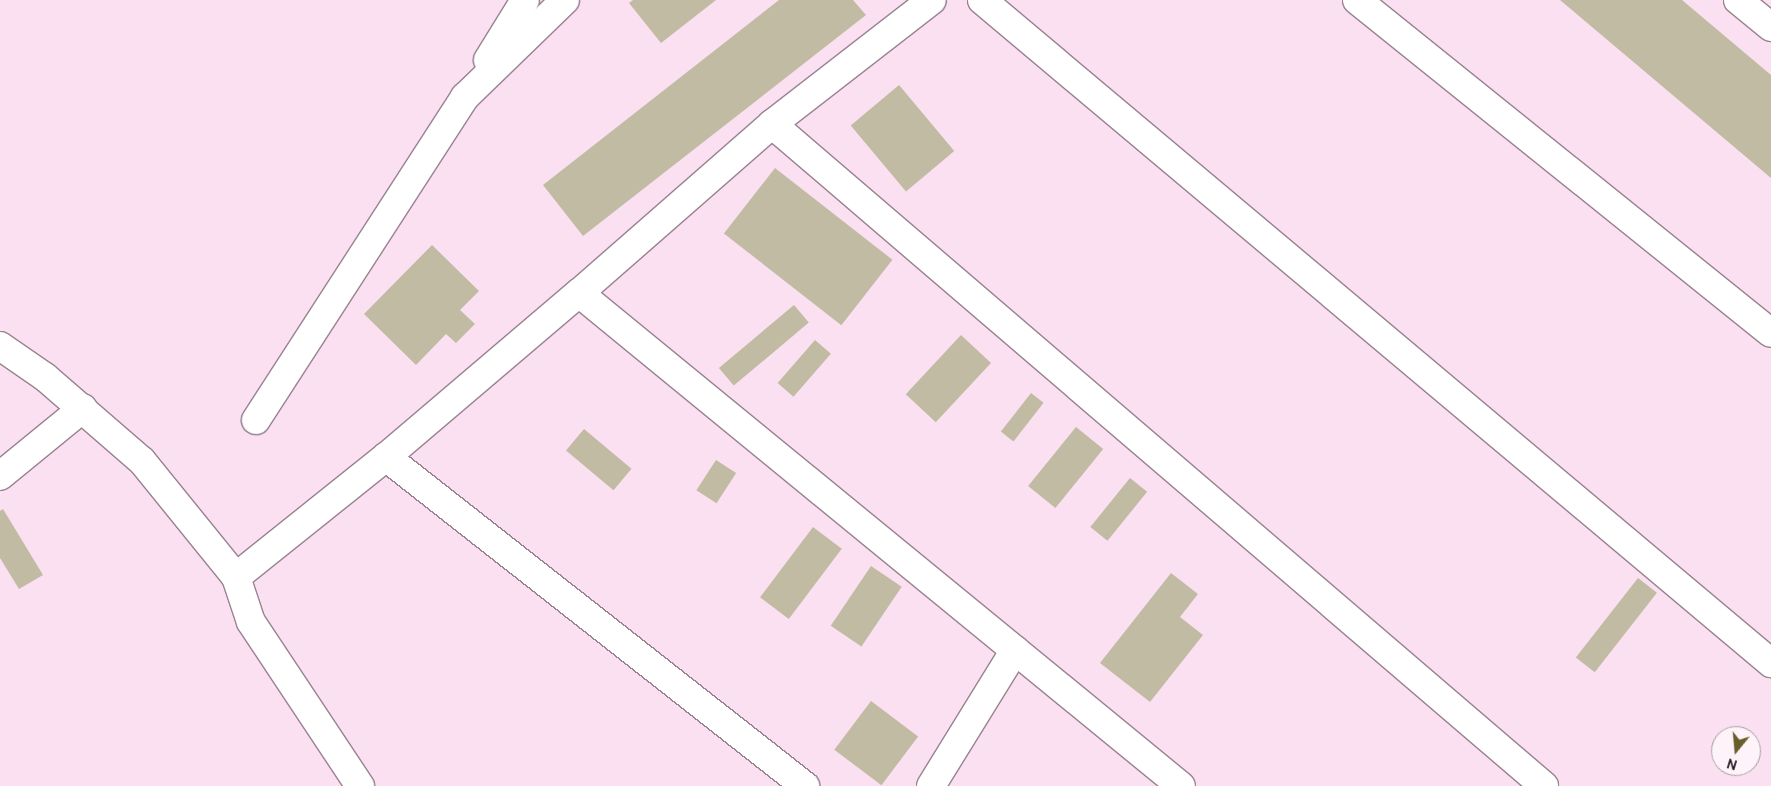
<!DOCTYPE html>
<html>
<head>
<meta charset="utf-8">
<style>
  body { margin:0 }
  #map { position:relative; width:1771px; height:786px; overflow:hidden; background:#fae0f1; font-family:Cabin,sans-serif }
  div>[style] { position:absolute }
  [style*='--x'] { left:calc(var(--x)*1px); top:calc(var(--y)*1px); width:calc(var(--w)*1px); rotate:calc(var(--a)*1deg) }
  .building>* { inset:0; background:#c0bba2; transform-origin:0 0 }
  .roads { filter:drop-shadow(1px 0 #998291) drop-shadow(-1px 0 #998291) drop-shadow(0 1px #998291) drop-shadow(0 -1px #998291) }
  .minor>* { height:28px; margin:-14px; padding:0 14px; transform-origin:14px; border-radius:14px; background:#fff }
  span { translate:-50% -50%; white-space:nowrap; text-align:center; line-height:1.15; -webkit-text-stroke:4.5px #fdf3f9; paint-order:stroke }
  .north { position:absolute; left:1711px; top:726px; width:50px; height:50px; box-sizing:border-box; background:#fdf3f9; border:1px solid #a79ea4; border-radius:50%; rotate:197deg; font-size:14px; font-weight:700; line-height:20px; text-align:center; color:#271e24 }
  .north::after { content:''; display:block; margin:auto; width:18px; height:22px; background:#675e2b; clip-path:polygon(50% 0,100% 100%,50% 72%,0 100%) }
</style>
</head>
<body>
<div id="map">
  <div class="building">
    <i style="clip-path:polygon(633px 0,716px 0,661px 43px,629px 3px)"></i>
    <i style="clip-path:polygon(779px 0,853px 0,866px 15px,583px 236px,543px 185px)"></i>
    <i style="clip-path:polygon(1560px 0,1682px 0,1771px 75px,1771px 178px)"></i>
    <i style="left:899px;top:85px;width:86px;height:63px;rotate:50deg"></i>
    <i style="left:775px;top:168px;width:149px;height:83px;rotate:38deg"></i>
    <i style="clip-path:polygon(432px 245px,479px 291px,460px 310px,475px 324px,456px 343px,446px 334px,416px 365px,364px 314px)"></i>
    <i style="left:794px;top:305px;width:23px;height:98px;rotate:50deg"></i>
    <i style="left:961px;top:335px;width:41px;height:81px;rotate:43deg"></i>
    <i style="left:815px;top:340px;width:21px;height:57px;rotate:41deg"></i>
    <i style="left:1031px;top:393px;width:16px;height:49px;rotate:38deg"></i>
    <i style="left:1076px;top:427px;width:35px;height:76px;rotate:39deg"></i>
    <i style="left:584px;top:429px;width:62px;height:28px;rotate:40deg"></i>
    <i style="left:716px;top:460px;width:24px;height:36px;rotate:33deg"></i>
    <i style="left:1130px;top:478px;width:22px;height:63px;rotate:39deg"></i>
    <i style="clip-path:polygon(3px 509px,43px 575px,19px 589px,0 558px,0 511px)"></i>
    <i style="left:813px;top:527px;width:36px;height:88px;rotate:37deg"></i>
    <i style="left:871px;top:566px;width:37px;height:72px;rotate:34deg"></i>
    <i style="clip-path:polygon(1171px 573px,1198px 594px,1180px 617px,1203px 635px,1150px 702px,1100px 663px)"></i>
    <i style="left:1638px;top:578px;width:24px;height:101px;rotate:38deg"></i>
    <i style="left:871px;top:701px;width:59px;height:61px;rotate:37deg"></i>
  </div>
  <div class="roads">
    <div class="minor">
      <i style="--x:982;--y:0;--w:1031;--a:40.04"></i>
      <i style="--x:1357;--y:0;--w:531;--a:38.81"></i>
      <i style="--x:1738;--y:0;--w:43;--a:39.3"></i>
      <i style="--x:488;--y:60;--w:70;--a:-58.3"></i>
      <i style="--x:772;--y:124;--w:1017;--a:40.61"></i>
      <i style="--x:579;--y:293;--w:778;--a:39.32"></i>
      <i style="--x:0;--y:346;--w:55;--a:34.6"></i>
      <i style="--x:45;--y:377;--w:128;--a:40.9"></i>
      <i style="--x:142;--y:461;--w:149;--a:51"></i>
      <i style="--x:236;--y:577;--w:47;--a:71.6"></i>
      <i style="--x:251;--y:622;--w:197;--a:56.4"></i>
      <i style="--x:256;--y:420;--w:385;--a:-57.1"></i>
      <i style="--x:465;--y:97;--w:139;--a:-44.1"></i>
      <i style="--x:386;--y:457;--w:533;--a:38.14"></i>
      <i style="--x:0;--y:476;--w:107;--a:-39.3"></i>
      <i style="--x:236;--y:577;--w:192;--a:-38.7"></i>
      <i style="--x:386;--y:457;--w:253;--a:-40.4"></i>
      <i style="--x:579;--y:293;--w:257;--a:-41.2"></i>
      <i style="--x:772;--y:124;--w:202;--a:-37.8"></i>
      <i style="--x:931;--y:786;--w:160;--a:-58.3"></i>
    </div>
  </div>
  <div class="north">N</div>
</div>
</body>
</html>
